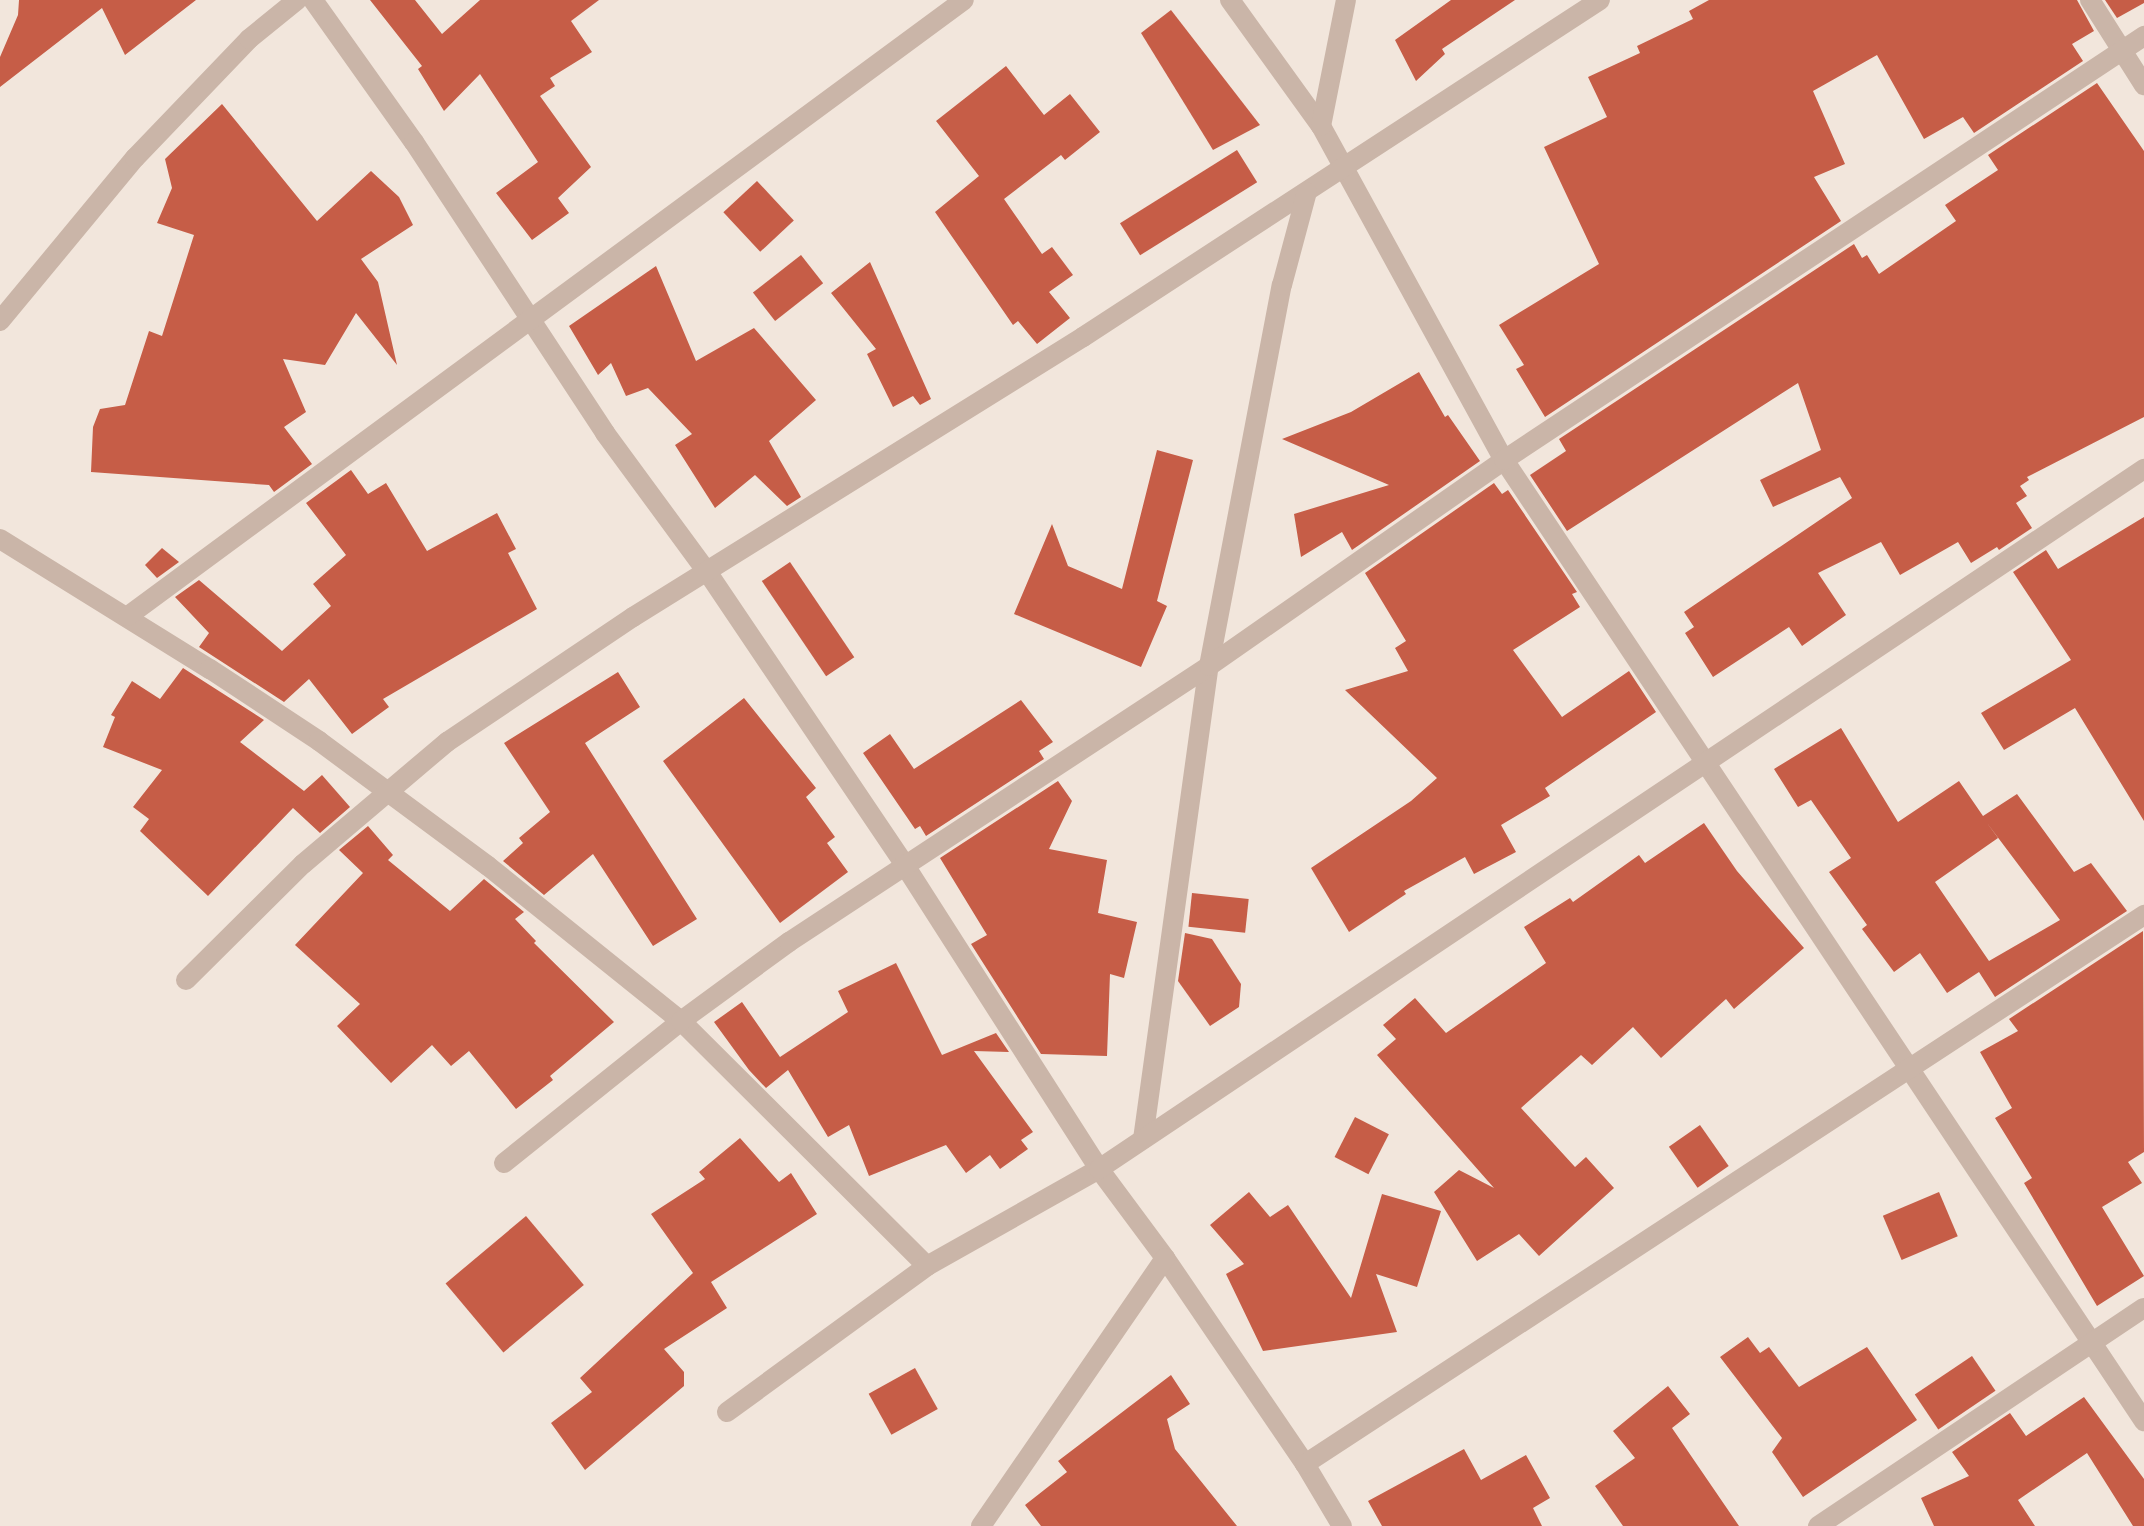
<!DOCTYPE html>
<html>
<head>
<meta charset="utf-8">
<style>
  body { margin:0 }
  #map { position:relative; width:2144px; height:1526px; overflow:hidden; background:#f2e6dc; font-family:"Fira Sans Condensed",sans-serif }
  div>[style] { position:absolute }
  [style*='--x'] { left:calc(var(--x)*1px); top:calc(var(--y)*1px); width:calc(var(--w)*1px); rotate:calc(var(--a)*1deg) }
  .building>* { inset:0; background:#c65d47; transform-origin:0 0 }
  .minor>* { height:20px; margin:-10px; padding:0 10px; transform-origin:10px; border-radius:10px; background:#cab5a8 }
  span { translate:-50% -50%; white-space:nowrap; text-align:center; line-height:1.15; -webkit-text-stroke:8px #faf1e9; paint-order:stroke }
</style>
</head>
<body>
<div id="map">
  <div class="building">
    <i style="clip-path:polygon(19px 0,196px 0,125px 55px,102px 8px,0 87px,0 57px,18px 15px)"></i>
    <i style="clip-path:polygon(370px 0,415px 0,442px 34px,480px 0,599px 0,571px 21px,592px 52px,550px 78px,555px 86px,540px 96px,591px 167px,558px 198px,569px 213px,532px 240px,496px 193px,538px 162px,480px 74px,444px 111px,418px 69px,422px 66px)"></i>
    <i style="clip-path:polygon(1451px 0,1515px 0,1442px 49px,1445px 54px,1416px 81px,1395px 40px)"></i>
    <i style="clip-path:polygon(1709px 0,2077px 0,2094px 31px,2072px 44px,2083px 61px,1974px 133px,1963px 117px,1924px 139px,1877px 55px,1813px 91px,1845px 164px,1814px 177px,1841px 221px,1545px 417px,1516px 369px,1524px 365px,1499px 325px,1599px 264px,1544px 147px,1607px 117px,1588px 77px,1640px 53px,1637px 46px,1693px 19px,1689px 11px)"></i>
    <i style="clip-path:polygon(2105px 0,2144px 0,2144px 3px,2117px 18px)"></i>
    <i style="clip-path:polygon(1171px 10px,1260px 125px,1213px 150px,1141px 33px)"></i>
    <i style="clip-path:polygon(1006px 66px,1044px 115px,1070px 94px,1100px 132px,1065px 160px,1061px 155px,1004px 199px,1042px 254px,1052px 247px,1073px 275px,1049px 292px,1070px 318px,1037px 344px,1018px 321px,1013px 325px,935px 212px,979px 176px,936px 121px)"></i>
    <i style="clip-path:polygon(2097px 83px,2144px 151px,2144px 417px,2027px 477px,2029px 480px,2020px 486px,2027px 496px,2016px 503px,2032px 528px,1999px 550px,1997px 547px,1971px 563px,1958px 542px,1900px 575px,1881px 542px,1818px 573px,1846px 615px,1802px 646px,1789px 627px,1713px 677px,1685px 633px,1694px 627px,1684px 612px,1852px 498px,1840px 477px,1773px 507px,1760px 480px,1821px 450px,1798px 383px,1567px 531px,1530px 475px,1566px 451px,1559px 439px,1854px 244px,1862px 258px,1867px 255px,1879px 274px,1956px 221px,1945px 205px,1998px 170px,1988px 155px)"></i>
    <i style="clip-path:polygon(222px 104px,317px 221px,371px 171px,399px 197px,413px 225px,361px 259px,378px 282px,397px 365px,356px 313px,325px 365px,283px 359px,306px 412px,284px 427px,312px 464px,274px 492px,269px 485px,91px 472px,93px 427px,100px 409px,125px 405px,149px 331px,162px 336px,194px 235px,157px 223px,172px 188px,165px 159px)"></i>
    <i style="left:1237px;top:150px;width:38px;height:138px;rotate:58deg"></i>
    <i style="left:757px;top:181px;width:54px;height:46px;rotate:47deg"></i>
    <i style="left:801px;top:255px;width:36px;height:61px;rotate:52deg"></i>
    <i style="clip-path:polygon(870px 262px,931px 399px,920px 405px,913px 396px,893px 407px,867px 354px,876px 349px,831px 293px)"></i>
    <i style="clip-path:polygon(656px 266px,696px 361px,754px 328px,816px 400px,769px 441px,801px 497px,787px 506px,755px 475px,715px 508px,675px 445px,692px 434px,648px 388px,626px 396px,611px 363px,598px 375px,569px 326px)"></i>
    <i style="clip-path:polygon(1419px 372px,1445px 417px,1448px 415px,1480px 461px,1352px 550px,1342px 532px,1301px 557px,1294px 514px,1389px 485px,1282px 439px,1351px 412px)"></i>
    <i style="clip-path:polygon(1157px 450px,1193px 460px,1157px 601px,1167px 606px,1141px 667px,1014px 614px,1052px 524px,1068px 566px,1122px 589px)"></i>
    <i style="clip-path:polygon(351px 470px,368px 494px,386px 483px,427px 551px,497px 513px,516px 549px,508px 553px,537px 609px,383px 699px,389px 707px,352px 734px,309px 679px,284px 702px,199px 647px,209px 633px,175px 597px,199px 580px,282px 651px,331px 606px,313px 584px,346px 555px,306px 503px)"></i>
    <i style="clip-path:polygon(1494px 483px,1502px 494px,1508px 490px,1577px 592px,1572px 594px,1580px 607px,1513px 650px,1562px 717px,1629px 671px,1656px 712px,1545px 788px,1550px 796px,1501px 825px,1516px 852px,1474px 874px,1465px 857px,1404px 891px,1406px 894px,1349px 932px,1311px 868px,1411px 801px,1437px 778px,1345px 690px,1408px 671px,1395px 648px,1406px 641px,1365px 573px)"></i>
    <i style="clip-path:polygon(2144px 517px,2144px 821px,2075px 708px,2004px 750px,1981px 713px,2071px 660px,2013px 572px,2046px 550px,2058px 569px)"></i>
    <i style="clip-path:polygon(162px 548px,179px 562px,157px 578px,145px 565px)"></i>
    <i style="left:790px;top:562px;width:115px;height:34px;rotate:56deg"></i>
    <i style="clip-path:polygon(183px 668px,264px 720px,240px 742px,304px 791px,322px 775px,350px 807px,320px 833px,293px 808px,208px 896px,140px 831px,149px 819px,133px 807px,162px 770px,103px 747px,115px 717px,111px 715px,132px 681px,160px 699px)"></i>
    <i style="clip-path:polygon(618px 672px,640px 707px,585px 743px,697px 919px,653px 946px,593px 854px,544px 895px,503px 861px,523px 843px,519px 838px,550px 812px,504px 743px)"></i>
    <i style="clip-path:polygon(744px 698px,816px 788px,806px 797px,835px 837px,827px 843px,848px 872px,780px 923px,663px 761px)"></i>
    <i style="clip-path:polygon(1021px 700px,1053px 742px,1039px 751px,1044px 759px,926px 836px,920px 826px,915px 829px,863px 753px,890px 734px,914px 769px)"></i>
    <i style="clip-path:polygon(evenodd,1841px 728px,1898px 822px,1959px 781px,1983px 816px,2017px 794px,2074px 872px,2091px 863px,2127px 911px,1995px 997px,1979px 972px,1947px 993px,1920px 953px,1894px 972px,1862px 929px,1867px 925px,1829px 872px,1851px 858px,1811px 800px,1798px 807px,1774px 769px,1841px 728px,1987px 823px,2060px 920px,1989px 961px,1935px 882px,1998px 838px,1987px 823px)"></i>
    <i style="clip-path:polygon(1058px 781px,1072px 801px,1049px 849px,1107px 860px,1098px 913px,1137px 922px,1124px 978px,1110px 974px,1107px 1056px,1041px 1054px,971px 944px,987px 935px,940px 858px)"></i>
    <i style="clip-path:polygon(1704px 823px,1737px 871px,1804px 948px,1734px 1009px,1726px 999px,1661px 1058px,1633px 1027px,1592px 1065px,1581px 1055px,1521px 1108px,1575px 1167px,1586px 1157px,1614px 1188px,1539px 1256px,1519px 1234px,1477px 1261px,1434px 1192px,1459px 1170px,1494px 1188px,1377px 1055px,1396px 1039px,1383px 1025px,1415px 998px,1446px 1033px,1546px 963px,1524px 927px,1570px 898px,1573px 902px,1639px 855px,1645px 863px)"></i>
    <i style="clip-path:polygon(368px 826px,393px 855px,388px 860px,450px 911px,484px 879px,524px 912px,515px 919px,536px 941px,534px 943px,614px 1022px,550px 1076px,553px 1080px,516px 1109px,469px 1051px,451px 1066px,432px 1045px,391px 1083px,337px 1026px,360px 1004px,295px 945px,363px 873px,339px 850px)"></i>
    <i style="left:1192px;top:893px;width:57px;height:34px;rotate:6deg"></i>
    <i style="clip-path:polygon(2143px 931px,2144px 1152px,2128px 1162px,2142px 1183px,2102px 1207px,2144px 1276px,2097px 1306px,2024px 1183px,2032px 1178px,1995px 1118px,2012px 1108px,1980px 1052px,2018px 1031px,2009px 1019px)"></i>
    <i style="clip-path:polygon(1185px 933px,1212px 939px,1241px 984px,1239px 1007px,1210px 1026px,1178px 981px)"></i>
    <i style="clip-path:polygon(896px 963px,942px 1055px,996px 1033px,1009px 1052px,974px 1051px,1033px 1132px,1021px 1140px,1028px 1149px,1000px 1169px,990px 1155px,966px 1173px,946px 1145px,869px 1176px,849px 1125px,828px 1137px,788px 1070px,766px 1088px,749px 1070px,714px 1022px,742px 1002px,780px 1057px,848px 1012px,838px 991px)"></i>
    <i style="left:1355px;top:1117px;width:38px;height:45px;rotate:27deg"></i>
    <i style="left:1700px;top:1125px;width:50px;height:38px;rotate:55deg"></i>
    <i style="clip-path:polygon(740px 1138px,779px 1182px,791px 1173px,817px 1214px,711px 1282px,727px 1308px,664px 1349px,684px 1372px,684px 1386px,585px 1470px,551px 1423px,592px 1392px,580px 1378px,693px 1273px,651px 1214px,705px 1179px,699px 1172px)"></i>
    <i style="clip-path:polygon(1249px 1192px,1270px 1217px,1288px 1205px,1351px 1298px,1382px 1194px,1441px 1211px,1417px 1287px,1376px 1274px,1397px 1332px,1263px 1351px,1226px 1274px,1244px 1264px,1210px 1225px)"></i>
    <i style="left:1939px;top:1192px;width:48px;height:61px;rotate:67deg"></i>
    <i style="left:526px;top:1216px;width:90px;height:105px;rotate:50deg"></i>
    <i style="clip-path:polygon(1748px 1337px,1760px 1353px,1769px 1347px,1799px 1387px,1867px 1347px,1917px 1420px,1803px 1497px,1772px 1452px,1782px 1438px,1720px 1357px)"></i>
    <i style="left:1972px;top:1356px;width:42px;height:69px;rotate:56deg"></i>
    <i style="left:915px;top:1368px;width:47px;height:53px;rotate:61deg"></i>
    <i style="clip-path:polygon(1171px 1375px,1190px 1404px,1167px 1419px,1175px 1449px,1237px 1526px,1041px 1526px,1025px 1505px,1067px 1472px,1058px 1461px)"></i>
    <i style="clip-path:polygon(1668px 1386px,1690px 1414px,1672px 1428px,1739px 1526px,1623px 1526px,1595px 1486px,1635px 1458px,1613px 1431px)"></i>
    <i style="clip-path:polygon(2084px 1397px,2144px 1479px,2144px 1526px,2133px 1526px,2087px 1453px,2018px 1500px,2035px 1526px,1934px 1526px,1921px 1498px,1969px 1476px,1952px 1452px,2010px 1413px,2026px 1436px)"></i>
    <i style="clip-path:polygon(1464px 1449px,1481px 1480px,1526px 1455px,1550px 1498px,1533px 1508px,1542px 1526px,1382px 1526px,1368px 1501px)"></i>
  </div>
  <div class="minor">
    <i style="--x:313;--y:0;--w:174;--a:54.6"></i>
    <i style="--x:414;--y:142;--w:348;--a:56.7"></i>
    <i style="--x:605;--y:433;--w:174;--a:53.7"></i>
    <i style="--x:708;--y:573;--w:351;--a:56"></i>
    <i style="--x:904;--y:864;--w:362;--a:57.4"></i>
    <i style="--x:1099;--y:1169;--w:111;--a:53.4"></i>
    <i style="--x:1165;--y:1258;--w:249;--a:55.8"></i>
    <i style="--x:1305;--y:1464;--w:72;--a:59.2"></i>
    <i style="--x:1230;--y:0;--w:155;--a:54.2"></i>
    <i style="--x:1321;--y:126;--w:381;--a:61.3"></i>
    <i style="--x:1504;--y:460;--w:1155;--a:56.34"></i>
    <i style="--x:2090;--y:0;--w:101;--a:57.6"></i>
    <i style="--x:1321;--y:126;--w:128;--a:-78.8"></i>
    <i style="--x:0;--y:321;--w:212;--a:-50.4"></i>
    <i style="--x:135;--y:158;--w:165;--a:-46.2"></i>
    <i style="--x:249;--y:39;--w:62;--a:-39.1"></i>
    <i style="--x:0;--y:539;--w:247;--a:31.8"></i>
    <i style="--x:210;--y:669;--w:131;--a:33.4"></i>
    <i style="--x:319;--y:741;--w:210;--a:36.5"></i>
    <i style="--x:488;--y:866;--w:248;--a:38.8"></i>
    <i style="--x:681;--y:1021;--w:347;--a:44.9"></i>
    <i style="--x:128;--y:616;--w:1038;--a:-36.38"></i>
    <i style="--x:186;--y:980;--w:165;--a:-44.8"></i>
    <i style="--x:303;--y:864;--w:189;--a:-40.3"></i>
    <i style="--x:447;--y:742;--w:224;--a:-33.9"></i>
    <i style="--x:633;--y:617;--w:530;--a:-31.89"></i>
    <i style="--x:1083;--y:337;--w:617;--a:-33.1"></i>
    <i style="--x:1143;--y:1139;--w:478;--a:-82.1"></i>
    <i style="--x:1209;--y:666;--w:388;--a:-79.2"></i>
    <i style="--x:1282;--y:285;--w:96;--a:-75"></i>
    <i style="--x:504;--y:1163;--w:227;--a:-38.7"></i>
    <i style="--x:681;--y:1021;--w:134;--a:-36.2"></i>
    <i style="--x:789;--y:942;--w:503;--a:-33.31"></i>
    <i style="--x:1209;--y:666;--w:360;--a:-34.9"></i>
    <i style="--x:1504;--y:460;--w:768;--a:-33.52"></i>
    <i style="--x:727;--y:1412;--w:248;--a:-36.1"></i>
    <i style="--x:927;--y:1266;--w:197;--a:-29.4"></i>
    <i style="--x:1099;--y:1169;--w:1258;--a:-33.82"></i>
    <i style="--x:1305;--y:1464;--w:1003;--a:-33.2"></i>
    <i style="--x:981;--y:1526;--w:325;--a:-55.5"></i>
    <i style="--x:1818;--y:1526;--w:392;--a:-33.8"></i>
  </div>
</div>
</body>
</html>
